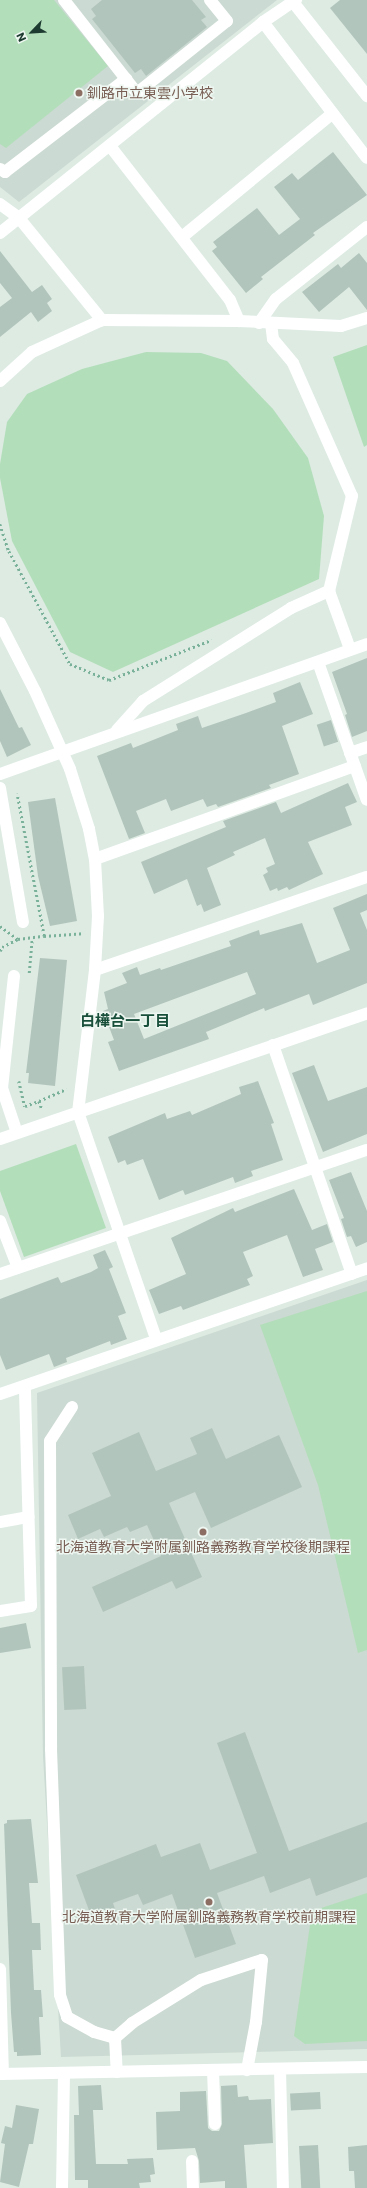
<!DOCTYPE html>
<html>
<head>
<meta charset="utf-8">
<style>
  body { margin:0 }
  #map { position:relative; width:367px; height:2188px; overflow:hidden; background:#ddebe3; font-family:Poppins,"Noto Sans JP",sans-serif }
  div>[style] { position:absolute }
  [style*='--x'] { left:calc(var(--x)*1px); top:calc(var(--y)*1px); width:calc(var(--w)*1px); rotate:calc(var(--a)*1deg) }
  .built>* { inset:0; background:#cbdad2 }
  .green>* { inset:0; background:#b3deba }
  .building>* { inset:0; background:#b2c5bc; transform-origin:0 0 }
  .path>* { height:2.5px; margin-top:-1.25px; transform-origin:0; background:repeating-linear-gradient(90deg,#7ab19a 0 2px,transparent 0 5px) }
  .minor>* { height:12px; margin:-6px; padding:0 6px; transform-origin:6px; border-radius:6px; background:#fff }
  .dots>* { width:11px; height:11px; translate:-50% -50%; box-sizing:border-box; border:2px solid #eef7f1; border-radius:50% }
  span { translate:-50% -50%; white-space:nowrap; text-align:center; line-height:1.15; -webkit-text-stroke:3px #eef7f1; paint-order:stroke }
  .education-label { font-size:14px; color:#785e54 }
  .left { translate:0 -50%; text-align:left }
  .neighbourhood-label { font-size:15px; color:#184f3b; font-weight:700 }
  .north { position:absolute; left:12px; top:12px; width:40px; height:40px; -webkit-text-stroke:3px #eef7f1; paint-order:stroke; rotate:245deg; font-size:11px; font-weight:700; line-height:16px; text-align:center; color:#1d3b30 }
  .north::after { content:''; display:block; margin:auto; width:14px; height:18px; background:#1d3b30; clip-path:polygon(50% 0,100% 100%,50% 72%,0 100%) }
</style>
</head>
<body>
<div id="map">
  <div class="built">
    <i style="clip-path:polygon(0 0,277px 0,19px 202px,0 187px)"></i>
    <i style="clip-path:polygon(367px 1280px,367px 2049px,61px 2057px,43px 1756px,37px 1393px)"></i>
  </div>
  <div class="green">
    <i style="clip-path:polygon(0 0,54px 0,108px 66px,6px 148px,0 144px)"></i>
    <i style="clip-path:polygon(367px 345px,367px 445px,364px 447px,333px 357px)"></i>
    <i style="clip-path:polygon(146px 352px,201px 353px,227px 361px,273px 409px,308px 458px,324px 516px,319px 579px,113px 672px,70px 652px,12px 541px,0 478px,0 464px,7px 422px,27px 394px,82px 369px)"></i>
    <i style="clip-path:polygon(76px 1144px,106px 1228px,24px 1257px,0 1191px,0 1171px)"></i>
    <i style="clip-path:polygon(367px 1291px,367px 1650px,358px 1653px,318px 1485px,260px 1325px)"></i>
    <i style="clip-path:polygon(367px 1893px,367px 2041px,305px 2044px,294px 2036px,312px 1911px)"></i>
  </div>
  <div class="building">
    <i style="clip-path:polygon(102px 0,192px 0,206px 17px,201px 20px,207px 27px,146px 76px,141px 69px,135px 73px,92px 19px,96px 16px,91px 9px)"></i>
    <i style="clip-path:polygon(340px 0,367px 0,367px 54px,330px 8px)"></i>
    <i style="clip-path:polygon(333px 152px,367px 195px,313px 233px,315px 235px,261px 277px,263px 279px,246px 293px,212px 251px,217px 247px,213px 242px,257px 208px,279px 235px,300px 219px,274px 187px,292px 173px,298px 180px)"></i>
    <i style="clip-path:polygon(0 251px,32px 292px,42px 285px,52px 299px,47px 303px,52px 311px,38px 322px,31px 312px,0 337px,0 307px,12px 298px,0 283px)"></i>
    <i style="clip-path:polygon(359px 253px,367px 263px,367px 310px,349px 287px,319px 312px,302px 292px,338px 264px,341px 268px)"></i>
    <i style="clip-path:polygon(367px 658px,367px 731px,352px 737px,345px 715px,347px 714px,332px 672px)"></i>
    <i style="clip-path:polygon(300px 682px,313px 714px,282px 726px,299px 774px,269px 785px,271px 788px,218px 807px,216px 804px,207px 807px,203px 799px,171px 811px,166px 799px,136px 811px,145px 833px,129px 839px,97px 756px,131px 743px,133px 748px,178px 730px,176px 724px,198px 716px,202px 728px,246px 713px,276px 702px,273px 693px)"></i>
    <i style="clip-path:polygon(0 689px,19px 728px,22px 727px,31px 745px,7px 757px,0 741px)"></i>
    <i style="left:331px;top:720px;width:23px;height:15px;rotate:72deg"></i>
    <i style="clip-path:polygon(348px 783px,357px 802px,345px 807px,352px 825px,308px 842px,323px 874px,289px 890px,287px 887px,278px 891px,277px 888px,270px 891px,263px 875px,268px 872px,266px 868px,275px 864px,265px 838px,233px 852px,235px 855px,207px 868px,221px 905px,204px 912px,201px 904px,197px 906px,187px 879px,154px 894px,141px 862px,226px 827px,223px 821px,276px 802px,281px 813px)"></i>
    <i style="clip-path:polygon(55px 798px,77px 921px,50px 926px,38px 876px,28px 802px)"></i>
    <i style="clip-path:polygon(evenodd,367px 894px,367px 910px,360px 913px,367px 930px,367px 983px,313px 1005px,309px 994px,265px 1011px,264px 1008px,206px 1032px,209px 1039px,119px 1071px,108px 1042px,114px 1040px,103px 1011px,108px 1009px,104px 992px,127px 983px,122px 973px,137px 967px,140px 975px,160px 968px,161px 970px,231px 946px,229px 941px,259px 930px,260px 935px,302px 923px,317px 963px,350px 950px,333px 908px,367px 894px,247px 972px,256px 994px,144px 1039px,134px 1014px,247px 972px)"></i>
    <i style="clip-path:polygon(40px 958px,67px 960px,55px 1086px,28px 1083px,29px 1073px,26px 1073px)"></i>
    <i style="clip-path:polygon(314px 1065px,328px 1101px,367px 1087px,367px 1134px,323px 1152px,292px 1073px)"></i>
    <i style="clip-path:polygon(258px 1081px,274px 1123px,271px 1124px,283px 1160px,251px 1171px,253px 1176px,235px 1183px,233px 1177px,185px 1195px,183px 1190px,159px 1200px,143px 1159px,127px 1165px,125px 1160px,118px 1163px,108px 1137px,165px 1113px,167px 1119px,190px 1111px,192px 1115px,241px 1094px,239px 1087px)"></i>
    <i style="clip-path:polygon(351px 1172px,367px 1211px,367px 1242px,356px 1247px,351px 1236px,347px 1237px,341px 1219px,344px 1218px,329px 1180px)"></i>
    <i style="clip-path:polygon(294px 1189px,312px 1230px,327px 1224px,333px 1242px,315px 1249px,323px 1270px,303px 1277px,287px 1235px,243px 1252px,253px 1276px,247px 1279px,250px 1285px,183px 1310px,181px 1306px,159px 1314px,149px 1290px,186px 1274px,171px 1238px,233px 1208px,235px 1212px)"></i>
    <i style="clip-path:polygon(105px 1250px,113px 1267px,109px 1269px,126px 1313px,118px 1316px,127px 1339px,111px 1345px,110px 1341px,66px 1358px,67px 1362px,54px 1367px,49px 1354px,6px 1370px,0 1355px,0 1299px,58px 1277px,61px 1283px,91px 1272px,98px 1268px,93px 1255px)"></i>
    <i style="clip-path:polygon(212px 1428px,226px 1459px,279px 1435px,302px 1487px,211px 1528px,195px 1492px,169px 1503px,202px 1577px,176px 1589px,172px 1581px,103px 1612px,92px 1587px,161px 1556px,147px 1525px,130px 1532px,127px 1527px,104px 1537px,100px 1529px,78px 1539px,68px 1515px,111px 1496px,92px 1453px,139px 1432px,156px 1471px,197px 1454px,190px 1438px)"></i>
    <i style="clip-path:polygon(26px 1623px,31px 1648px,0 1653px,0 1628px)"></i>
    <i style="left:84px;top:1666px;width:43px;height:22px;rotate:87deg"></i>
    <i style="clip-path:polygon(245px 1732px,289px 1851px,367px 1822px,367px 1877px,316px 1896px,310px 1878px,270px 1893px,264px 1876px,217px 1893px,236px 1944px,195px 1958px,172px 1894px,143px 1905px,138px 1894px,113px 1903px,117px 1915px,94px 1924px,76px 1875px,156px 1844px,161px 1857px,200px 1843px,210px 1870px,257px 1853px,217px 1743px)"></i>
    <i style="clip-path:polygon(31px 1819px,38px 1883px,29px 1883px,32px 1923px,40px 1923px,41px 1950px,32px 1950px,34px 1990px,41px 1990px,43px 2017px,39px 2017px,41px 2055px,17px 2056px,17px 2052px,14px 2052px,11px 2013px,4px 1824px,7px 1823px,7px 1820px)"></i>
    <i style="clip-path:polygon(101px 2085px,103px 2110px,93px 2110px,96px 2164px,128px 2164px,127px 2159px,153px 2158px,155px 2174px,150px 2175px,151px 2182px,139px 2183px,140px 2188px,88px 2188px,88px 2180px,75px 2180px,74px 2115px,79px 2115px,78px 2086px)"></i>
    <i style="clip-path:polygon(237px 2085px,238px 2097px,248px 2096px,249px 2100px,271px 2099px,273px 2143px,244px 2145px,247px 2188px,225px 2188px,225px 2181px,200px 2183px,199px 2161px,195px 2148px,157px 2150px,156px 2112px,180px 2111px,180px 2092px,206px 2091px,208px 2128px,212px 2131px,219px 2131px,222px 2124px,221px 2086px)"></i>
    <i style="left:320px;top:2092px;width:17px;height:30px;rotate:87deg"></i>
    <i style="clip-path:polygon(16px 2105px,39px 2109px,33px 2144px,29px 2144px,19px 2187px,0 2182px,5px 2144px,1px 2143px,5px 2126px,12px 2128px)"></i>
    <i style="left:318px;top:2145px;width:43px;height:19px;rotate:87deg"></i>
    <i style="clip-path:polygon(367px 2145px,367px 2188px,355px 2188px,354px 2171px,349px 2171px,348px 2147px)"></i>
  </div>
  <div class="path">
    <i style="--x:0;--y:524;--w:28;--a:72"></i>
    <i style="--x:9;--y:551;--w:128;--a:61.6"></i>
    <i style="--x:70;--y:664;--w:42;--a:22.3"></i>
    <i style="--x:109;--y:680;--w:110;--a:-21.4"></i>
    <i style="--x:0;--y:926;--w:22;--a:36"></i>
    <i style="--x:44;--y:936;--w:39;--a:-4"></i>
    <i style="--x:0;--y:951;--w:4;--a:-63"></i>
    <i style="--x:2;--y:947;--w:18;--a:-27"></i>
    <i style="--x:18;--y:939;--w:26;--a:-7"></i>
    <i style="--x:44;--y:936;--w:145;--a:-100.8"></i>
    <i style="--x:29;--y:973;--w:35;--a:-85"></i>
    <i style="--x:19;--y:1081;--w:26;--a:77"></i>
    <i style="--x:25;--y:1106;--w:15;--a:-20"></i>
    <i style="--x:39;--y:1101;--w:9;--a:69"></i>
    <i style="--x:39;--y:1101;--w:30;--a:-24"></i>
  </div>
  <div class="minor">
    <i style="--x:64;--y:0;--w:118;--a:51.9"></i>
    <i style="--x:137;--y:93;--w:115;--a:-38.7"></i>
    <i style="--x:227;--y:21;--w:27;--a:-129"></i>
    <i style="--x:293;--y:2;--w:120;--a:51.8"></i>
    <i style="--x:263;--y:22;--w:171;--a:52.6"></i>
    <i style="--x:110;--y:146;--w:195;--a:52.1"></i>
    <i style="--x:230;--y:300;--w:23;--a:67"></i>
    <i style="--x:0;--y:169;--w:6;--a:31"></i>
    <i style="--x:5;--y:172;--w:153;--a:-37.5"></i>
    <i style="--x:0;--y:204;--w:24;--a:36"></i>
    <i style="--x:19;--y:218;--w:132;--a:50.9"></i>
    <i style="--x:0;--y:233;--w:337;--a:-38.7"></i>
    <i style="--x:263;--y:22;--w:40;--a:-34"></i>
    <i style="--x:182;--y:237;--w:194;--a:-39.4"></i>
    <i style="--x:259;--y:323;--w:29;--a:-55"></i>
    <i style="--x:276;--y:299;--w:116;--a:-38.4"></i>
    <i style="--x:271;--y:323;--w:16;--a:83"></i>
    <i style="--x:273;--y:339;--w:31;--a:50"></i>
    <i style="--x:293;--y:363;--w:145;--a:66.1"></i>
    <i style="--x:352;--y:496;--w:98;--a:103.6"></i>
    <i style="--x:0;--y:381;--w:43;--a:-42.2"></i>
    <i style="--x:32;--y:352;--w:77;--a:-24.6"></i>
    <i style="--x:102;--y:320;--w:137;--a:0.4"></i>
    <i style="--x:239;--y:321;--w:102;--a:2.8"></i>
    <i style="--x:341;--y:326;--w:27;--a:-17"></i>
    <i style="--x:0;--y:623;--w:76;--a:62.8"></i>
    <i style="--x:35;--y:691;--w:85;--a:65.8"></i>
    <i style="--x:70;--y:769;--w:63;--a:72.4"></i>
    <i style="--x:89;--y:829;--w:31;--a:79"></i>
    <i style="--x:95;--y:859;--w:57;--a:87"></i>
    <i style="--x:98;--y:916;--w:54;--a:93.2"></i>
    <i style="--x:95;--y:970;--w:143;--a:96.8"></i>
    <i style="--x:78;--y:1112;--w:240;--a:71"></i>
    <i style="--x:318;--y:662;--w:146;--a:70.5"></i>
    <i style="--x:117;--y:730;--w:39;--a:-48"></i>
    <i style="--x:143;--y:701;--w:175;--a:-32.1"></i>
    <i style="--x:291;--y:608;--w:42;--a:-24.1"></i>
    <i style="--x:329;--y:591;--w:62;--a:70.1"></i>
    <i style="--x:350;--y:753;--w:18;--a:-19"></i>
    <i style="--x:0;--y:774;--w:389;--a:-19.5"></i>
    <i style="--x:0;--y:788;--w:136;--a:80.3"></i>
    <i style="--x:95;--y:859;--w:276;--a:-19.7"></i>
    <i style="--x:95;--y:970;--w:287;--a:-18.9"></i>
    <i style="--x:14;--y:976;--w:113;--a:96.1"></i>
    <i style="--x:2;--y:1088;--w:47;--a:71.6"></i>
    <i style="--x:273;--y:1045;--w:242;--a:71"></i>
    <i style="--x:0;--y:1139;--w:388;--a:-18.9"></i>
    <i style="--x:0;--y:1221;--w:50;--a:69"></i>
    <i style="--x:0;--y:1274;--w:387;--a:-18.7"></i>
    <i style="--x:0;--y:1394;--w:388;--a:-18.9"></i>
    <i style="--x:72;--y:1407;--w:40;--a:122.9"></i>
    <i style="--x:50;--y:1441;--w:308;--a:89.8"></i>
    <i style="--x:51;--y:1749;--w:246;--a:87.9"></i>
    <i style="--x:60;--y:1995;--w:23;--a:72"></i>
    <i style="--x:67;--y:2017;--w:31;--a:29"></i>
    <i style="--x:94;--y:2032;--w:22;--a:16"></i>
    <i style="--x:115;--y:2038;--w:34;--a:87"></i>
    <i style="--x:0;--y:1522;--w:29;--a:-10"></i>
    <i style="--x:0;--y:1611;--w:31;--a:-9"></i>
    <i style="--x:31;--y:1606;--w:218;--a:-91.6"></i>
    <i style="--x:0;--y:1969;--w:105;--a:88.4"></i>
    <i style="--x:115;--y:2038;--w:23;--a:-41"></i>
    <i style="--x:132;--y:2023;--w:81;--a:-31.9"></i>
    <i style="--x:201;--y:1980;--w:64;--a:-18.2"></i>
    <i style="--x:262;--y:1960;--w:62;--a:95.5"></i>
    <i style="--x:256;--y:2022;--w:49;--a:100.6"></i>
    <i style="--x:280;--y:2069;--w:119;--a:88.6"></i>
    <i style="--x:213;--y:2070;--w:54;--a:87.9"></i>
    <i style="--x:0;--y:2074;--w:367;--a:-1.1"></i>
    <i style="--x:192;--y:2161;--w:27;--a:88"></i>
    <i style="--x:62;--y:2188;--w:115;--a:-89"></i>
  </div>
  <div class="dots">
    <i style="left:79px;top:93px;background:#8d6e63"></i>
    <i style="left:203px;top:1532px;background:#8d6e63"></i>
    <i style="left:209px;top:1902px;background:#8d6e63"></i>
  </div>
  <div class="education-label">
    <span class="left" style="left:87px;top:93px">釧路市立東雲小学校</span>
    <span style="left:203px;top:1547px">北海道教育大学附属釧路義務教育学校後期課程</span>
    <span style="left:209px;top:1917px">北海道教育大学附属釧路義務教育学校前期課程</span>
  </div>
  <div class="neighbourhood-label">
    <span style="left:125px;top:1021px">白樺台一丁目</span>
  </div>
  <div class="north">N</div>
</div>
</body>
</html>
